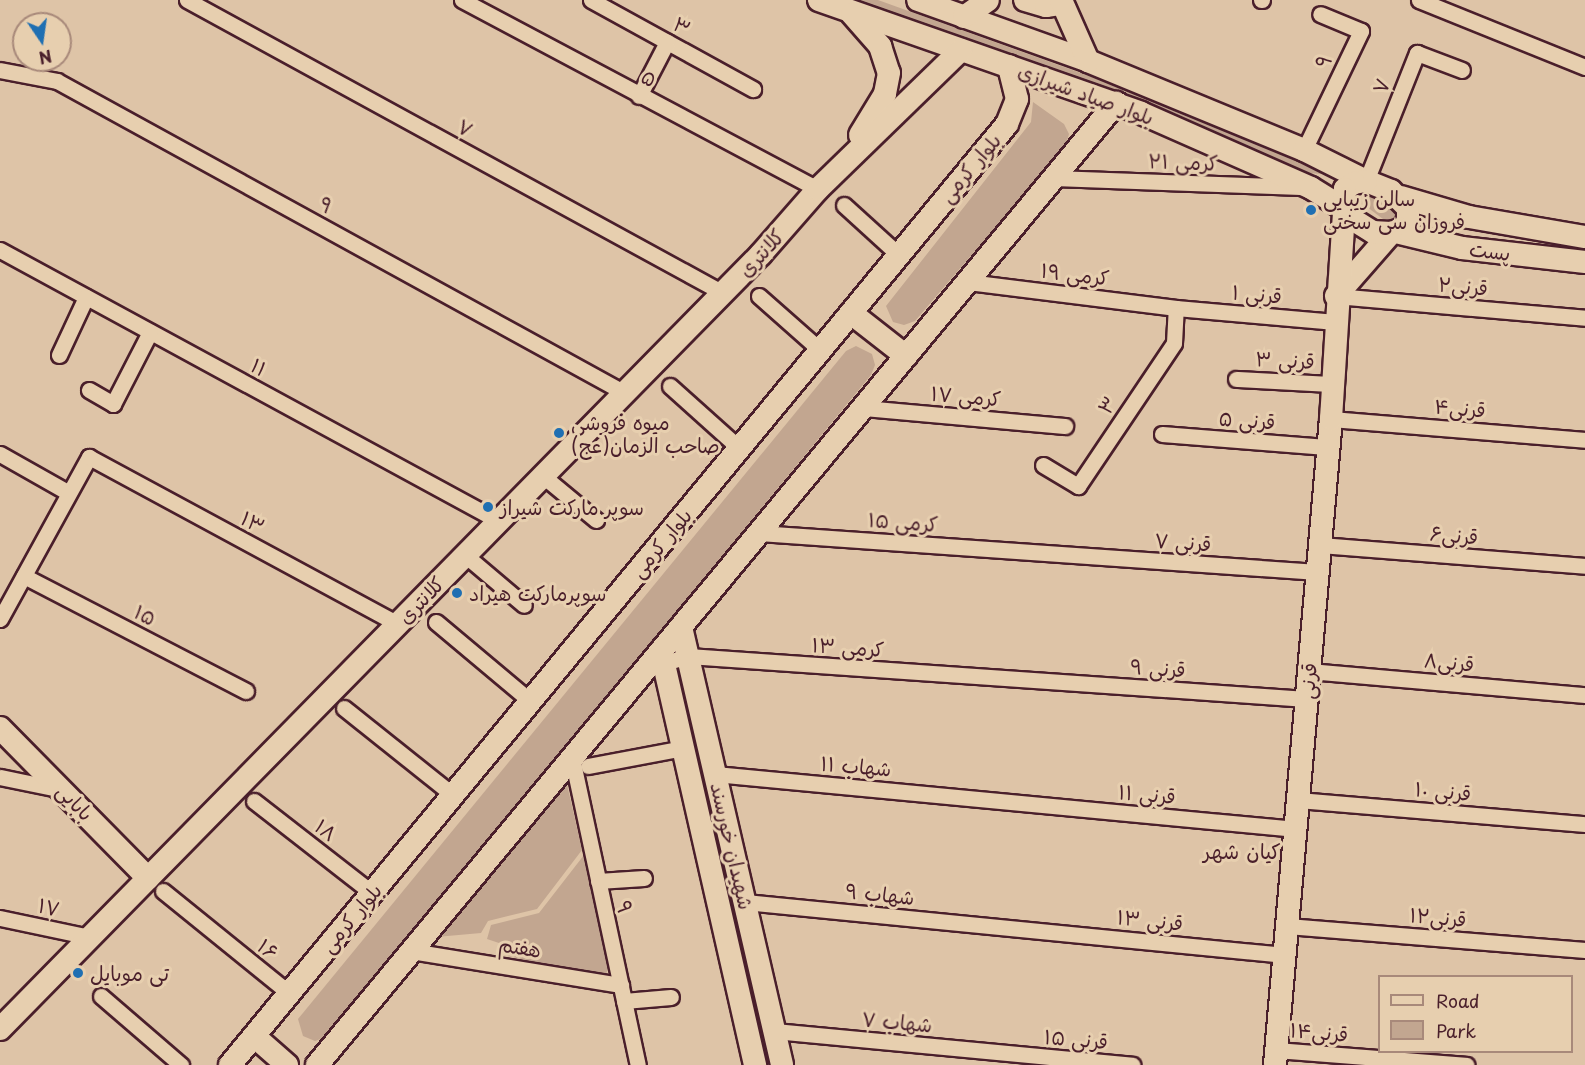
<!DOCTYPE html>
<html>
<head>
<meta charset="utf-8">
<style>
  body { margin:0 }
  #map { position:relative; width:1585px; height:1065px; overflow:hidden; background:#dec4a7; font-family:"Playpen Sans","Playpen Sans Arabic",sans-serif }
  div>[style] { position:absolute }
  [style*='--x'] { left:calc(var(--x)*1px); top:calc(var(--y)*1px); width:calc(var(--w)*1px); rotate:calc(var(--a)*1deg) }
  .green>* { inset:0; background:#c2a690 }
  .roads { filter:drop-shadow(2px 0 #4a1f2b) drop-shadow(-2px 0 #4a1f2b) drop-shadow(0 2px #4a1f2b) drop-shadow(0 -2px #4a1f2b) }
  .street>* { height:15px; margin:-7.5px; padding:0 7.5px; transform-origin:7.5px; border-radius:7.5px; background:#e7cfaf }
  .secondary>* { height:22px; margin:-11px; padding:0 11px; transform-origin:11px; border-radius:11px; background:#e7cfaf }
  .dots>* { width:16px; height:16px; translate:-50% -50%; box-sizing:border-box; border:3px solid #e7cfaf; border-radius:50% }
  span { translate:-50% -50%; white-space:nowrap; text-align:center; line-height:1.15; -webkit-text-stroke:6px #e7cfaf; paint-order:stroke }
  .street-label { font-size:20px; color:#4a1f2b }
  .poi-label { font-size:20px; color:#4a1f2b }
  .left { translate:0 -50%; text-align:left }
  .neighbourhood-label { font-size:21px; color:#4a1f2b }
  .legend { position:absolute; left:1378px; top:975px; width:195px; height:78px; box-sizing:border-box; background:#e7cfaf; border:2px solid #a8897a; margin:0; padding:8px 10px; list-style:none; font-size:18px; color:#4a1f2b }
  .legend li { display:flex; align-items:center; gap:12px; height:30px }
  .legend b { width:30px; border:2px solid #a8897a }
  .north { position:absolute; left:12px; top:12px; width:60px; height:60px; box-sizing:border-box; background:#e7cfaf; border:2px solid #a8897a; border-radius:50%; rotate:167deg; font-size:16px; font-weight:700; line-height:24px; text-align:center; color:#4a1f2b }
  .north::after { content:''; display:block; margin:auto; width:21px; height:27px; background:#1f6fb2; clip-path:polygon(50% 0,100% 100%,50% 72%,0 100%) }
</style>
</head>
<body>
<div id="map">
  <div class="green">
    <i style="clip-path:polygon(852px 0,878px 0,1228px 126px,1324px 167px,1322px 174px,1308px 173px,1150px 108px)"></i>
    <i style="clip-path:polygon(1033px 102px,1064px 124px,1069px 134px,1066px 145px,915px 321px,904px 325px,893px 322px,886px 306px,1031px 122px)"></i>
    <i style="clip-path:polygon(1373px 193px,1404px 206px,1395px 223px,1387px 222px,1363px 204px)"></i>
    <i style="clip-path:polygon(856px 346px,872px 354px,875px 365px,871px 375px,326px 1037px,315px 1041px,303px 1036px,298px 1019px,846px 351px)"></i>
    <i style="clip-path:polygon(566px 780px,582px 850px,537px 909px,488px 921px,481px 933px,436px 937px)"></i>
    <i style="clip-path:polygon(584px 855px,609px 968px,604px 977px,503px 955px,502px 944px,487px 939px,491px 925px,539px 913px)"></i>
  </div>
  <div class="roads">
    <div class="street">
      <i style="--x:187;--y:0;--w:611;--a:28.66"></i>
      <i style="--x:462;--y:0;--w:403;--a:28"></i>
      <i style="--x:591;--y:0;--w:185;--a:28.8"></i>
      <i style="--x:1261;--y:0;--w:1;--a:0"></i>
      <i style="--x:1419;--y:0;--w:179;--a:22"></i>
      <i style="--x:0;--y:70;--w:58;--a:10.9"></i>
      <i style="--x:57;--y:81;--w:648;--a:28.78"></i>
      <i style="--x:639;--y:96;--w:61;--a:-62.6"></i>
      <i style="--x:1304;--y:150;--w:132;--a:-64.4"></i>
      <i style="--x:1361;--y:31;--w:44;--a:-157.5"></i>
      <i style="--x:1054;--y:178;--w:246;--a:2.1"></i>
      <i style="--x:1366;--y:181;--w:138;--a:-68.3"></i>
      <i style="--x:1417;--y:53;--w:48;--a:20.7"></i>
      <i style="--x:844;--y:205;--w:74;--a:42.3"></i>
      <i style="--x:0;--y:250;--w:568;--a:28.51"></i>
      <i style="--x:968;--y:282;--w:210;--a:7.1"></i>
      <i style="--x:1176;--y:308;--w:160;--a:5"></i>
      <i style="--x:759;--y:296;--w:81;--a:41.5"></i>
      <i style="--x:1336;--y:296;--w:250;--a:5"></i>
      <i style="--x:59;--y:355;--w:64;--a:-65"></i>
      <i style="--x:1236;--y:379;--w:96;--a:3"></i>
      <i style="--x:670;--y:386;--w:93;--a:41.9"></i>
      <i style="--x:89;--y:390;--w:28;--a:30"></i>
      <i style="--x:113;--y:404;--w:81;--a:-62.8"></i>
      <i style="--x:863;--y:408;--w:203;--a:5.1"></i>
      <i style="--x:1331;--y:419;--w:255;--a:4.7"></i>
      <i style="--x:1162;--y:434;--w:168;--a:4.5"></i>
      <i style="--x:0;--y:454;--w:79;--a:29.5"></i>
      <i style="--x:1043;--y:465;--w:41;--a:31"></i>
      <i style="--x:1078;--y:486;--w:172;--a:-56.1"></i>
      <i style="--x:1174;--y:343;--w:35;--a:-87"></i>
      <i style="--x:543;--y:476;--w:69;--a:39.7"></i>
      <i style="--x:759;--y:533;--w:560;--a:3.99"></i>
      <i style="--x:1320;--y:545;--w:266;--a:4.5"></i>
      <i style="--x:465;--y:555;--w:77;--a:40.3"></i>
      <i style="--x:24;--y:576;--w:250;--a:27.4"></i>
      <i style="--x:0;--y:619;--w:185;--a:-61.2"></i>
      <i style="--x:89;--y:457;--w:351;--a:28.4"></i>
      <i style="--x:436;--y:622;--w:123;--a:40"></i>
      <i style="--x:664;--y:663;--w:25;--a:-16"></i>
      <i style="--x:688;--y:656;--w:620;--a:3.97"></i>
      <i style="--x:1309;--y:671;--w:277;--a:5"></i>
      <i style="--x:344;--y:708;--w:139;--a:38.6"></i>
      <i style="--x:572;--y:758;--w:314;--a:77.9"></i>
      <i style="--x:588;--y:766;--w:97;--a:-10.7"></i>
      <i style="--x:715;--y:774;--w:584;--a:5.41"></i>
      <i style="--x:0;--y:777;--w:59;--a:11.7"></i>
      <i style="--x:1298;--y:800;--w:288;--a:4.8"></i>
      <i style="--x:254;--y:801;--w:150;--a:37.9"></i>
      <i style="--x:598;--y:881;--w:46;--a:-3.7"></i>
      <i style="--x:163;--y:891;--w:162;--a:39"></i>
      <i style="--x:745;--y:902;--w:543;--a:5.61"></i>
      <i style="--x:0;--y:918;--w:92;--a:11.9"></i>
      <i style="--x:1287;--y:926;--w:299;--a:4.6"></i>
      <i style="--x:411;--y:951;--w:213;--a:9.2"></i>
      <i style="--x:101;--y:996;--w:106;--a:40.8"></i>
      <i style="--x:624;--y:1001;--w:47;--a:-4.9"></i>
      <i style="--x:774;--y:1031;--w:360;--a:5.4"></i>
      <i style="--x:1277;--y:1050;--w:190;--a:4.5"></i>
    </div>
    <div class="secondary">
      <i style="--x:819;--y:0;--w:341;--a:19.3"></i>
      <i style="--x:1141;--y:113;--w:186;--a:23.8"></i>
      <i style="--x:1311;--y:188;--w:39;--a:32"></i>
      <i style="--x:918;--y:0;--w:181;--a:19.7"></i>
      <i style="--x:1088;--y:61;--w:234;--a:22.4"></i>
      <i style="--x:1304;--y:150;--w:69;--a:26.6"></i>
      <i style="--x:1025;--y:0;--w:22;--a:16"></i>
      <i style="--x:1046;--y:6;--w:15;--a:-8"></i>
      <i style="--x:1061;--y:0;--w:67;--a:66.1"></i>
      <i style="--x:852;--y:14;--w:43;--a:48.8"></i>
      <i style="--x:880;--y:46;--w:28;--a:72"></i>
      <i style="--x:889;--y:73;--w:21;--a:101"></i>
      <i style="--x:885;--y:94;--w:48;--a:121.4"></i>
      <i style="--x:964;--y:17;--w:29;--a:-35"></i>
      <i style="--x:1401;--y:197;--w:71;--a:16.4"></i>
      <i style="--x:1469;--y:217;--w:118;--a:9.8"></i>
      <i style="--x:1396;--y:232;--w:68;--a:13.6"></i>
      <i style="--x:1462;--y:248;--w:124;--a:6.5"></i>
      <i style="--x:1336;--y:296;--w:84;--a:-48.9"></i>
      <i style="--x:1391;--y:233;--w:13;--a:-18"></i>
      <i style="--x:1403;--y:229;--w:10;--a:-61"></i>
      <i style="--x:1408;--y:220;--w:12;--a:-90"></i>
      <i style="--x:1408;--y:208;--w:24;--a:-135"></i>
      <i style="--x:1391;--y:191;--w:27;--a:-158"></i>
      <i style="--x:1366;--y:181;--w:12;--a:171"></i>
      <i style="--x:1354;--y:183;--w:11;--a:146"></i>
      <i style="--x:1345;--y:189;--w:20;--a:93"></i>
      <i style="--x:1344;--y:209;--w:13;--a:51"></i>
      <i style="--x:1352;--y:219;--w:25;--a:32"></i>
      <i style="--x:1373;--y:232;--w:18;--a:3"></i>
      <i style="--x:851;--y:313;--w:70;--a:38"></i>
      <i style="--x:681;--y:627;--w:449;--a:77"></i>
      <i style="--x:661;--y:651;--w:425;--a:77.2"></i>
      <i style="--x:0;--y:728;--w:211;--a:45.4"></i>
      <i style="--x:0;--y:1029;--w:1086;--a:-45.52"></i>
      <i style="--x:761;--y:254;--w:86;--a:-48.8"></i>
      <i style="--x:818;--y:189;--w:199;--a:-44.2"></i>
      <i style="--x:254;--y:1036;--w:44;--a:41.3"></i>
      <i style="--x:230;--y:1065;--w:1220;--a:-50.45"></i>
      <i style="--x:1007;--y:124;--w:27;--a:-68"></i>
      <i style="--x:1017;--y:99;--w:34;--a:-104"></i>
      <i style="--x:317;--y:1065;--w:1251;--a:-50.29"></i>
      <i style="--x:1275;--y:1065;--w:648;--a:-85.05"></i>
      <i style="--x:1331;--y:419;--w:207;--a:-86.4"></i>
    </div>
  </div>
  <div class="dots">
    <i style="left:1311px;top:210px;background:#1f6fb2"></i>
    <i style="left:559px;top:433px;background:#1f6fb2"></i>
    <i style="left:488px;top:507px;background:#1f6fb2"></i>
    <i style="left:457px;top:593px;background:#1f6fb2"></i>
    <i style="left:78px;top:973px;background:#1f6fb2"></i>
  </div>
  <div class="street-label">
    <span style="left:682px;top:26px;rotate:29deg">۳</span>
    <span style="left:1323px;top:61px;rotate:-65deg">۹</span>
    <span style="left:649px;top:78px;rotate:28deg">۵</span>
    <span style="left:1381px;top:86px;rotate:-69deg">۷</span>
    <span style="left:1086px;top:94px;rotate:20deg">بلوار صیاد شیرازی</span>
    <span style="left:465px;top:128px;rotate:29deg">۷</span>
    <span style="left:1183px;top:162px;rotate:2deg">کرمی ۲۱</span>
    <span style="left:970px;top:168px;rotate:-50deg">بلوار کرمی</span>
    <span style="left:326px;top:205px;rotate:29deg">۹</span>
    <span style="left:1490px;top:251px;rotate:7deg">پست</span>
    <span style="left:761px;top:253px;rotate:-47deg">کلانتری</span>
    <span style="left:1075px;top:274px;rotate:7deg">کرمی ۱۹</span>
    <span style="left:1463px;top:286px;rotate:5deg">قرنی۲</span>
    <span style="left:1257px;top:294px;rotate:5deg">قرنی ۱</span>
    <span style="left:1285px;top:360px;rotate:3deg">قرنی ۳</span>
    <span style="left:259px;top:367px;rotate:29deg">۱۱</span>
    <span style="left:966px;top:396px;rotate:5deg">کرمی ۱۷</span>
    <span style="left:1107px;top:405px;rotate:-56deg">۳</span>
    <span style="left:1460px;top:408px;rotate:5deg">قرنی۴</span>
    <span style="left:1247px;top:420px;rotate:4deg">قرنی ۵</span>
    <span style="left:253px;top:522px;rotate:28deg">۱۳</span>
    <span style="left:903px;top:522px;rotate:4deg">کرمی ۱۵</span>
    <span style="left:1454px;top:535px;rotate:5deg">قرنی۶</span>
    <span style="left:1183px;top:542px;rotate:4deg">قرنی ۷</span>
    <span style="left:661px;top:543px;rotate:-50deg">بلوار کرمی</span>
    <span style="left:421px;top:600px;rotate:-46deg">کلانتری</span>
    <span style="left:145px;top:615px;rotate:27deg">۱۵</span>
    <span style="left:848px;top:647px;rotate:4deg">کرمی ۱۳</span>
    <span style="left:1449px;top:662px;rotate:5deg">قرنی۸</span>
    <span style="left:1158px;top:668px;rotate:4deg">قرنی ۹</span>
    <span style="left:1308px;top:681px;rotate:-85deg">قرنی</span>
    <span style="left:856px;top:766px;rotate:5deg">شهاب ۱۱</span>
    <span style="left:1443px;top:791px;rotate:5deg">۱۰ قرنی</span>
    <span style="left:1147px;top:794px;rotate:5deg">قرنی ۱۱</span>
    <span style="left:75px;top:802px;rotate:46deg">بابایی</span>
    <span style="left:326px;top:830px;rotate:38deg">۱۸</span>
    <span style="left:732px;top:846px;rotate:77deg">شهیدان خورسند</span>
    <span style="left:880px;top:894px;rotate:6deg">شهاب ۹</span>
    <span style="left:49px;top:907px;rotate:12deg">۱۷</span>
    <span style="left:625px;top:907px;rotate:78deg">۹</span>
    <span style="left:1438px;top:917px;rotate:5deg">قرنی۱۲</span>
    <span style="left:351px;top:918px;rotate:-50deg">بلوار کرمی</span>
    <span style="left:1150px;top:920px;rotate:6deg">قرنی ۱۳</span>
    <span style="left:520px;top:947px;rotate:9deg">هفتم</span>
    <span style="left:268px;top:949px;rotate:39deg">۱۶</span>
    <span style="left:897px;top:1022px;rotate:5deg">شهاب ۷</span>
    <span style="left:1319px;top:1032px;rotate:5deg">قرنی۱۴</span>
    <span style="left:1076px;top:1039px;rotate:5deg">قرنی ۱۵</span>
  </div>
  <div class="poi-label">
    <span class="left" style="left:1323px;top:210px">سالن زیبایی<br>فروزان سی سختی</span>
    <span class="left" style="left:571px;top:434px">میوه فروشی<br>صاحب الزمان(عج)</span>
    <span class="left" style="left:500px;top:507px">سوپر مارکت شیراز</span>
    <span class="left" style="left:469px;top:593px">سوپرمارکت هیراد</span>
    <span class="left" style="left:90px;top:973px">تی موبایل</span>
  </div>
  <div class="neighbourhood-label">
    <span style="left:1242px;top:850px">کیان شهر</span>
  </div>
  <ul class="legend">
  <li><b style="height:8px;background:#e7cfaf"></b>Road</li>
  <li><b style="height:16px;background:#c2a690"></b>Park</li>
  </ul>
  <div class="north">N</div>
</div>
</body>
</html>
